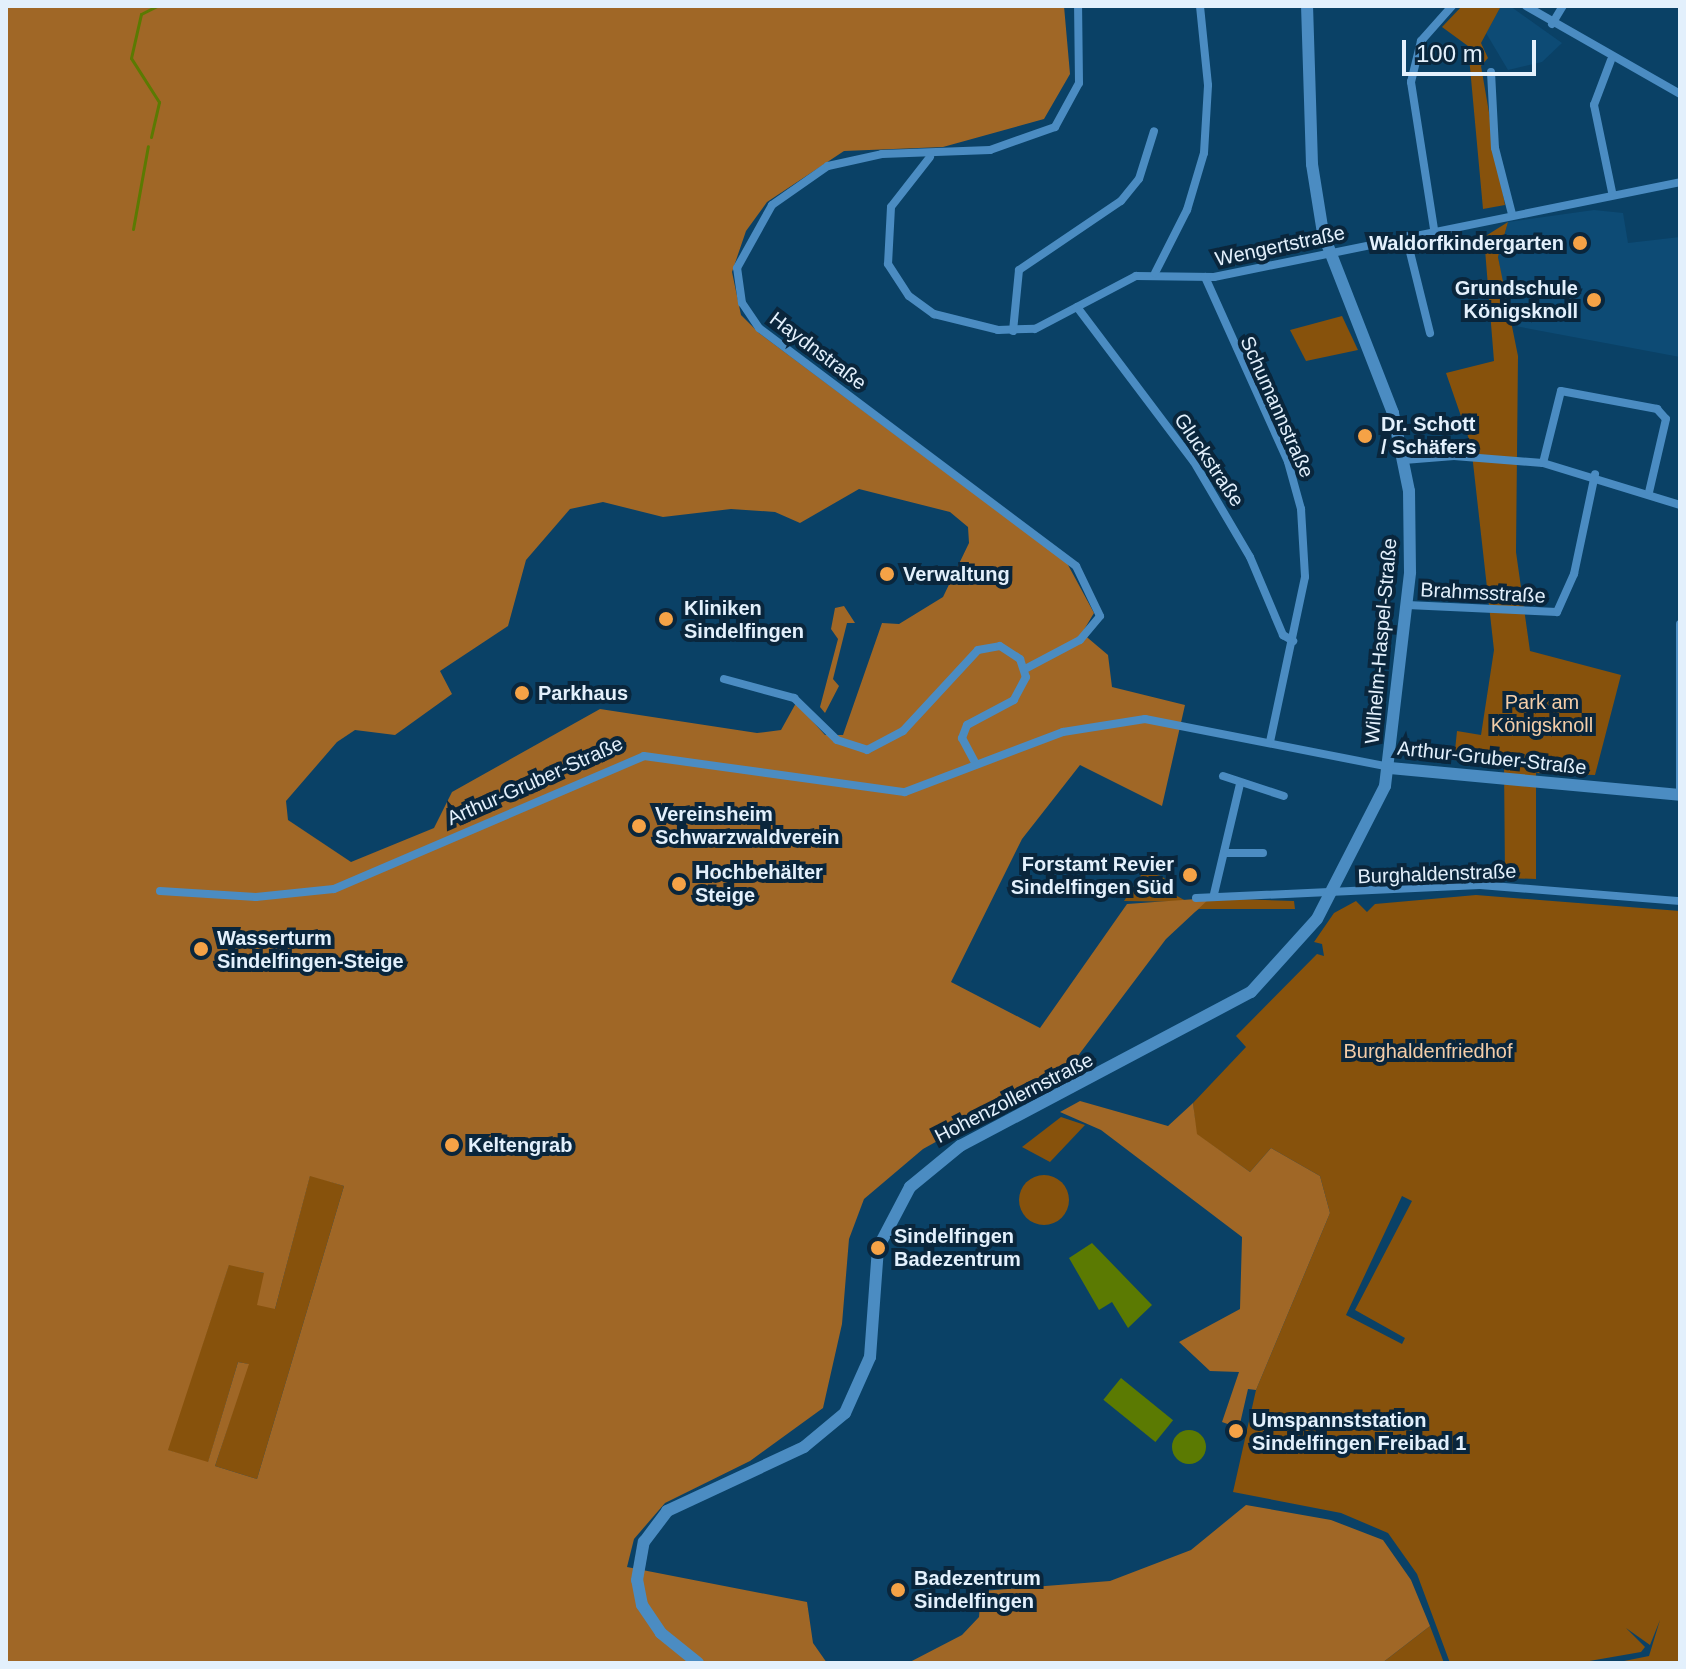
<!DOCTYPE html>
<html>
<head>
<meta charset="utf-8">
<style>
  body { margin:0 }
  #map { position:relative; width:1686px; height:1669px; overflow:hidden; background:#0a4166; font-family:Arial,sans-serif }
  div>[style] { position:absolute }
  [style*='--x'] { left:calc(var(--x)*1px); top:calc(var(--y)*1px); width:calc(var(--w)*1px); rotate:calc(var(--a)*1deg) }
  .built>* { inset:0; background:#0d4b75 }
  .green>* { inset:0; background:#87520c }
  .round { border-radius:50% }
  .forest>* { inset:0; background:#a06726 }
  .water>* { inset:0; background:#5b7a02; transform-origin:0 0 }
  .stream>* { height:3px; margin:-1.5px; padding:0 1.5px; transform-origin:1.5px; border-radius:1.5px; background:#5b7a02 }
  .street>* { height:8px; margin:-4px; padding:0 4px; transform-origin:4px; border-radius:4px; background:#4b8cc2 }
  .secondary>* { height:12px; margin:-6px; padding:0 6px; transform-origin:6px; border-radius:6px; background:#4b8cc2 }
  .dots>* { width:22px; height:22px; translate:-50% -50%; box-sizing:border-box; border:4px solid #0a263c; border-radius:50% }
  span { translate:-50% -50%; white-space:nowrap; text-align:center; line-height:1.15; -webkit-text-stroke:8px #0a263c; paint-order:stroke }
  .poi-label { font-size:20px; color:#e3f0fc; font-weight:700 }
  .right { translate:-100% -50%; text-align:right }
  .left { translate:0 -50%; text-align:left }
  .street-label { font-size:20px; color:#e3f0fc }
  .park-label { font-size:20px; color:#f4cda8 }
  .frame { position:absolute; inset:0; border:8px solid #e3f0fc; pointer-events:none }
  .scale { position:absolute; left:1402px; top:40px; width:134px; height:36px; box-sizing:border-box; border:4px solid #e3f0fc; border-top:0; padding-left:10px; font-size:24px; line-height:28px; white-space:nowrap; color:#e3f0fc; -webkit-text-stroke:6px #0a263c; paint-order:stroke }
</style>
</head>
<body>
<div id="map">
  <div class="built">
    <i style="clip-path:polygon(1501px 6px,1510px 6px,1562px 43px,1542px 62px,1508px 70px,1486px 33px)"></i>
    <i style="clip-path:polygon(1594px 210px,1623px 213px,1628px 243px,1680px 237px,1680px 357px,1510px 325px,1498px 257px,1508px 222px)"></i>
  </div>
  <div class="green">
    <i style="clip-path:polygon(1462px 6px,1501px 6px,1481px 43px,1488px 58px,1481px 66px,1505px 205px,1483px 209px,1468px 46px,1442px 27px)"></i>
    <i style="clip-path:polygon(1508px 222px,1498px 257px,1518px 356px,1516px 552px,1530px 651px,1621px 675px,1595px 775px,1536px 773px,1536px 879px,1505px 878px,1504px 764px,1454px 760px,1457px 731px,1481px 735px,1494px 650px,1471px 445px,1446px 373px,1494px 361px,1484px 237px)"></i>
    <i style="clip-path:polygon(1342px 316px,1358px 350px,1306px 361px,1290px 330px)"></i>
    <i style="clip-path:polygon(1143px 872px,1161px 876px,1171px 883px,1166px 890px,1188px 902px,1124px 901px)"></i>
    <i style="clip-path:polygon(evenodd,1476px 895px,1680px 911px,1680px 1663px,1614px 1663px,1649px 1656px,1660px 1620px,1650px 1645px,1626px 1628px,1645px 1647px,1641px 1652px,1578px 1663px,1450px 1663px,1417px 1574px,1388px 1533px,1341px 1513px,1233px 1492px,1256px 1390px,1330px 1213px,1320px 1176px,1271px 1148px,1250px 1172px,1196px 1134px,1193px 1103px,1246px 1047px,1236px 1036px,1317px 954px,1324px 956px,1322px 944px,1314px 942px,1334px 913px,1356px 901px,1367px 912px,1375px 904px,1476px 895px,1402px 1196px,1412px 1201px,1355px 1310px,1405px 1338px,1402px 1344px,1346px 1315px,1402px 1196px)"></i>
    <i style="clip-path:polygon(1210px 898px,1294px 901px,1295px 909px,1199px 909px,1185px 918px)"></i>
    <i style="clip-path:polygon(1061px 1117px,1085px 1125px,1050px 1162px,1022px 1147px)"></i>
    <i class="round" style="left:1019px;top:1175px;width:50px;height:50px"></i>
    <i style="clip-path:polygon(310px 1175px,344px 1186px,257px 1479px,215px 1466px,248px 1364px,238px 1362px,208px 1463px,167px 1450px,229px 1264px,264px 1273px,275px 1309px)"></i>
    <i style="clip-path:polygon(1430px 1626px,1444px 1663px,1382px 1663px)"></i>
  </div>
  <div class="forest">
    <i style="clip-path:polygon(evenodd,6px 6px,1064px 6px,1070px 74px,1044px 119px,943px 147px,844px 151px,767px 202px,746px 231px,732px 272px,741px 315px,759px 333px,1067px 563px,1094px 613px,1082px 633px,1108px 655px,1112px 687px,1185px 705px,1162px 806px,1080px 765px,1022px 839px,951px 982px,1040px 1028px,1127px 904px,1210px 898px,1166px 939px,1056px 1085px,997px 1108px,923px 1149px,864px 1199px,849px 1239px,842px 1324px,823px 1408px,750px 1461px,665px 1503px,634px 1539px,627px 1567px,807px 1602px,813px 1643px,827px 1663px,6px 1663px,6px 6px,859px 489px,950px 512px,968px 527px,969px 543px,943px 597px,899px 624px,882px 623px,843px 735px,825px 735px,796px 703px,781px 730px,757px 733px,600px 709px,452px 792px,434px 828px,351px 862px,288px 820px,286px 801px,337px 742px,355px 730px,395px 735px,452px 694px,440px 671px,508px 626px,526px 560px,570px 509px,603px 502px,663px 517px,731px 509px,775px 512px,800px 523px,859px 489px,6px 6px,310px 1176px,344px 1186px,257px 1479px,215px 1466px,249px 1364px,238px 1362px,208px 1462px,168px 1450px,229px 1265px,264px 1273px,257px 1305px,275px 1309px,310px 1176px)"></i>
    <i style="clip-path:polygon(844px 606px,855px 623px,847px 623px,833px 679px,839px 686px,825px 713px,820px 707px,838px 639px,831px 629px,835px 608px)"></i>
    <i style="clip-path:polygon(1080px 1101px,1168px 1126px,1193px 1103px,1197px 1134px,1250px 1172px,1271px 1148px,1320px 1176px,1330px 1213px,1256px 1390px,1248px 1389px,1239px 1428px,1222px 1422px,1239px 1372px,1210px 1371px,1179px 1342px,1240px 1309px,1242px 1237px,1101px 1130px,1060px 1112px)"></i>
    <i style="clip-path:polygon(1246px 1505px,1331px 1520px,1383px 1540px,1411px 1580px,1430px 1626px,1382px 1663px,908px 1663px,962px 1635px,979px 1617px,981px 1591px,1110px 1581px,1191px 1550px)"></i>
  </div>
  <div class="water">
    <i style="clip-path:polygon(1092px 1243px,1152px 1305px,1128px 1328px,1112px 1302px,1099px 1310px,1069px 1258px)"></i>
    <i style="left:1121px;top:1378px;width:67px;height:28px;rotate:39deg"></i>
    <i class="round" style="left:1172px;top:1430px;width:34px;height:34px"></i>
  </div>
  <div class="stream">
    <i style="--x:151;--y:137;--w:36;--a:-77"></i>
    <i style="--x:159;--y:102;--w:52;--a:-122.5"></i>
    <i style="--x:131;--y:58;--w:45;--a:-77.2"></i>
    <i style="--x:141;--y:14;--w:18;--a:-27"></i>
    <i style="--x:133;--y:229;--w:84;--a:-79.8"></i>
  </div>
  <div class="street">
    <i style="--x:1526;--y:6;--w:177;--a:29.7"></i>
    <i style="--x:1552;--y:24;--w:21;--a:-59"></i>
    <i style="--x:1611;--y:60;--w:48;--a:110.7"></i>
    <i style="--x:1594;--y:105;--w:89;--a:78.3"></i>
    <i style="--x:1491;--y:72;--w:76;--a:87"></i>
    <i style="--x:1495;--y:148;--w:68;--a:75.6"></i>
    <i style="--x:930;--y:157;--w:63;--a:128"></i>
    <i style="--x:891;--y:207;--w:57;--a:93"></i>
    <i style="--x:888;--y:264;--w:38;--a:57"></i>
    <i style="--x:909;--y:296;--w:31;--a:36"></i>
    <i style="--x:934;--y:314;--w:66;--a:14"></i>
    <i style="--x:998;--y:330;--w:37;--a:-2"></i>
    <i style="--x:1035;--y:329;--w:114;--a:-27.7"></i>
    <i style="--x:1136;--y:276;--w:78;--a:0.7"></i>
    <i style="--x:1214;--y:277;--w:476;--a:-11.5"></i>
    <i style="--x:1434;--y:229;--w:149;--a:-98.9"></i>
    <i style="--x:1411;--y:82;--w:42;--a:-76.3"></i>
    <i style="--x:1421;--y:41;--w:47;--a:-48.5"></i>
    <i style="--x:1406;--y:236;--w:100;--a:76.1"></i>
    <i style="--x:1155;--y:273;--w:71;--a:-63.1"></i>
    <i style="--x:1187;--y:210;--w:59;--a:-73.4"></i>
    <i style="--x:1204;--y:153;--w:68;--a:-86.6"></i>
    <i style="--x:1208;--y:85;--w:79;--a:-95.8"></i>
    <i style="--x:1205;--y:277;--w:203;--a:65.8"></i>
    <i style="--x:1288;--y:462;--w:49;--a:74.5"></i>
    <i style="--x:1301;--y:509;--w:68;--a:86.6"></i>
    <i style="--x:1305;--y:577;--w:169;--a:102"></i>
    <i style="--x:1077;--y:307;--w:194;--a:53"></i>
    <i style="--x:1194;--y:462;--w:110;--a:59.5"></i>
    <i style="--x:1250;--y:557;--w:85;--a:67.1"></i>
    <i style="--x:1283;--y:635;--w:12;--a:31"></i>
    <i style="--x:1013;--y:331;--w:61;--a:-84.4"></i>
    <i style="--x:1019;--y:270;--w:123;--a:-34.1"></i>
    <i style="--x:1121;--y:201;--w:28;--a:-51"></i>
    <i style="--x:1139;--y:179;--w:50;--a:-72.6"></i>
    <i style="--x:1404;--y:460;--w:50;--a:-4.6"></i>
    <i style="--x:1454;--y:456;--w:89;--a:4.5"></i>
    <i style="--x:1543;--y:463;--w:143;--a:17"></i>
    <i style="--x:1543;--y:463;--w:74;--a:-76"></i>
    <i style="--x:1561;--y:391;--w:98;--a:10.6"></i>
    <i style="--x:1657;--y:409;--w:13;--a:48"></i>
    <i style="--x:1666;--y:419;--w:75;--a:103.1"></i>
    <i style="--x:1407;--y:605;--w:150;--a:2.7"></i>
    <i style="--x:1557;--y:612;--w:42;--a:-65.9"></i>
    <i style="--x:1574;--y:574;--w:102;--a:-78.1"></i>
    <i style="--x:1025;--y:669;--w:62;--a:-27.8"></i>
    <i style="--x:1080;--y:640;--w:31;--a:-50"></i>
    <i style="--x:1100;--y:616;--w:55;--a:-115.6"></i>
    <i style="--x:1076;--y:566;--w:396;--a:-143.1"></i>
    <i style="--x:759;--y:328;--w:30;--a:-124"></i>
    <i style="--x:742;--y:303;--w:35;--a:-98"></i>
    <i style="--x:737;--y:268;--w:72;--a:-60.9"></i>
    <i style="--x:772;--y:205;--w:68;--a:-34.9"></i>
    <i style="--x:828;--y:166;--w:55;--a:-12.5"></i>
    <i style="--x:882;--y:154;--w:108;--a:-2.1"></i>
    <i style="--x:990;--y:150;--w:69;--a:-19.5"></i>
    <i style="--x:1055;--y:127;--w:50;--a:-61.4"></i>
    <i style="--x:1079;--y:83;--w:77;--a:-90.7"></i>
    <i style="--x:724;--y:679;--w:73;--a:15.2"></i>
    <i style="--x:794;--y:698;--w:60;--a:44.3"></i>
    <i style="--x:837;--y:740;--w:32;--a:18"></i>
    <i style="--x:867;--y:750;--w:41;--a:-27.8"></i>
    <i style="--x:903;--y:731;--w:110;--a:-47.2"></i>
    <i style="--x:978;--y:650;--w:22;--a:-10"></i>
    <i style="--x:1000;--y:646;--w:24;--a:33"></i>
    <i style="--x:1020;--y:659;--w:19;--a:72"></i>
    <i style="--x:1026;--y:677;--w:26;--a:118"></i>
    <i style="--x:1014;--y:700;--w:53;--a:152"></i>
    <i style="--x:967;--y:725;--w:14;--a:111"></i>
    <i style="--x:962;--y:738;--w:30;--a:62"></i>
    <i style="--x:1223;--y:776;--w:64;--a:18.2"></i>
    <i style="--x:1680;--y:795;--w:171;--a:-90"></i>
    <i style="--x:1224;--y:853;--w:39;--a:0"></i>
    <i style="--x:160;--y:891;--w:96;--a:3.6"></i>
    <i style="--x:256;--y:897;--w:78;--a:-5.9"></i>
    <i style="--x:334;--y:889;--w:337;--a:-23.2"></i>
    <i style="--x:644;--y:756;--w:263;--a:7.9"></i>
    <i style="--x:905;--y:792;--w:169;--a:-20.8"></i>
    <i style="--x:1063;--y:732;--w:83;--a:-9"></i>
    <i style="--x:1145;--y:719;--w:249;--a:11.1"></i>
    <i style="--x:1214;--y:894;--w:113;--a:-76.7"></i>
    <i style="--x:1196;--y:898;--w:284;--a:-2.6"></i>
    <i style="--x:1480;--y:885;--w:201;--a:4.6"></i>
  </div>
  <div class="secondary">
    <i style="--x:1390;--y:768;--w:291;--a:5.3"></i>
    <i style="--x:698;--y:1663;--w:48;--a:-141"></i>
    <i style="--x:661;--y:1633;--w:34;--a:-124"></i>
    <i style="--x:642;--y:1605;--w:25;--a:-101"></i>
    <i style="--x:637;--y:1580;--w:39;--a:-80"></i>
    <i style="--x:644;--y:1542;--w:39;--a:-53"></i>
    <i style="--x:667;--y:1511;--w:151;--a:-25"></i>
    <i style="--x:804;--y:1447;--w:53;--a:-39.7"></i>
    <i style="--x:845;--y:1413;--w:61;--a:-65.9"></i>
    <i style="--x:870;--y:1357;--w:109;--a:-85.8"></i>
    <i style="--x:878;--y:1248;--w:69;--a:-62.3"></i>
    <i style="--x:910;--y:1187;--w:65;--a:-39.4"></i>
    <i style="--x:960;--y:1146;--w:329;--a:-27.9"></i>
    <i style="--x:1251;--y:992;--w:98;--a:-47.9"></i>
    <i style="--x:1317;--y:919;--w:149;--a:-62.9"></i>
    <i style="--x:1385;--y:786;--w:215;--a:-83.3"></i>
    <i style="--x:1410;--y:572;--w:81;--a:-90.7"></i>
    <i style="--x:1409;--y:491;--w:80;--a:-101.6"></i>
    <i style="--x:1393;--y:413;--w:193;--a:-111.3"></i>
    <i style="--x:1323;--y:233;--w:70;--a:-99.1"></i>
    <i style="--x:1312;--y:164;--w:158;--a:-91.8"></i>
  </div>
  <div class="dots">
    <i style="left:1580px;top:243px;background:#f5a246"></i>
    <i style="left:1594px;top:300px;background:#f5a246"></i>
    <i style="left:1365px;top:436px;background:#f5a246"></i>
    <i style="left:887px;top:574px;background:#f5a246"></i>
    <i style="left:666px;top:619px;background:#f5a246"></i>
    <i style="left:522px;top:693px;background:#f5a246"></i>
    <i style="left:639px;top:826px;background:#f5a246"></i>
    <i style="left:1190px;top:875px;background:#f5a246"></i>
    <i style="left:679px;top:884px;background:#f5a246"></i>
    <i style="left:201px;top:949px;background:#f5a246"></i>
    <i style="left:452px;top:1145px;background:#f5a246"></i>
    <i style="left:878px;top:1248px;background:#f5a246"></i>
    <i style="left:1236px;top:1431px;background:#f5a246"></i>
    <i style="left:898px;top:1590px;background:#f5a246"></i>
  </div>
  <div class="poi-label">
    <span class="right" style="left:1564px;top:243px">Waldorfkindergarten</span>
    <span class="right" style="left:1578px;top:300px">Grundschule<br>Königsknoll</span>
    <span class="left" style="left:1381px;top:436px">Dr. Schott<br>/ Schäfers</span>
    <span class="left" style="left:903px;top:574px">Verwaltung</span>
    <span class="left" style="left:684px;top:620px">Kliniken<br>Sindelfingen</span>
    <span class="left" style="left:538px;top:693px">Parkhaus</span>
    <span class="left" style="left:655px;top:826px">Vereinsheim<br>Schwarzwaldverein</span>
    <span class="right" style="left:1174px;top:876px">Forstamt Revier<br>Sindelfingen Süd</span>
    <span class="left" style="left:695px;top:884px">Hochbehälter<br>Steige</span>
    <span class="left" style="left:217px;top:950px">Wasserturm<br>Sindelfingen-Steige</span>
    <span class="left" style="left:468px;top:1145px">Keltengrab</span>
    <span class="left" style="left:894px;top:1248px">Sindelfingen<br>Badezentrum</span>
    <span class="left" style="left:1252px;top:1432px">Umspannststation<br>Sindelfingen Freibad 1</span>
    <span class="left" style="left:914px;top:1590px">Badezentrum<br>Sindelfingen</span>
  </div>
  <div class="street-label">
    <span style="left:1280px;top:246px;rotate:-12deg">Wengertstraße</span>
    <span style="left:818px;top:351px;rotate:37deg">Haydnstraße</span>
    <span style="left:1277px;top:407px;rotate:66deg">Schumannstraße</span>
    <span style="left:1209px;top:460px;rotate:56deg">Gluckstraße</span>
    <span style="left:1483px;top:593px;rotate:3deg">Brahmsstraße</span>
    <span style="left:1381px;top:641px;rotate:-85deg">Wilhelm-Haspel-Straße</span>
    <span style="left:1492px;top:758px;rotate:6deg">Arthur-Gruber-Straße</span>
    <span style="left:535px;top:781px;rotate:-24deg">Arthur-Gruber-Straße</span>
    <span style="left:1437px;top:874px;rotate:-2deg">Burghaldenstraße</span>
    <span style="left:1014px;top:1098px;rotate:-27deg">Hohenzollernstraße</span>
  </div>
  <div class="park-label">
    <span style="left:1542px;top:714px">Park am<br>Königsknoll</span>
    <span style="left:1428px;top:1051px">Burghaldenfriedhof</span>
  </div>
  <div class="frame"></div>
  <div class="scale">100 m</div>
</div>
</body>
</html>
